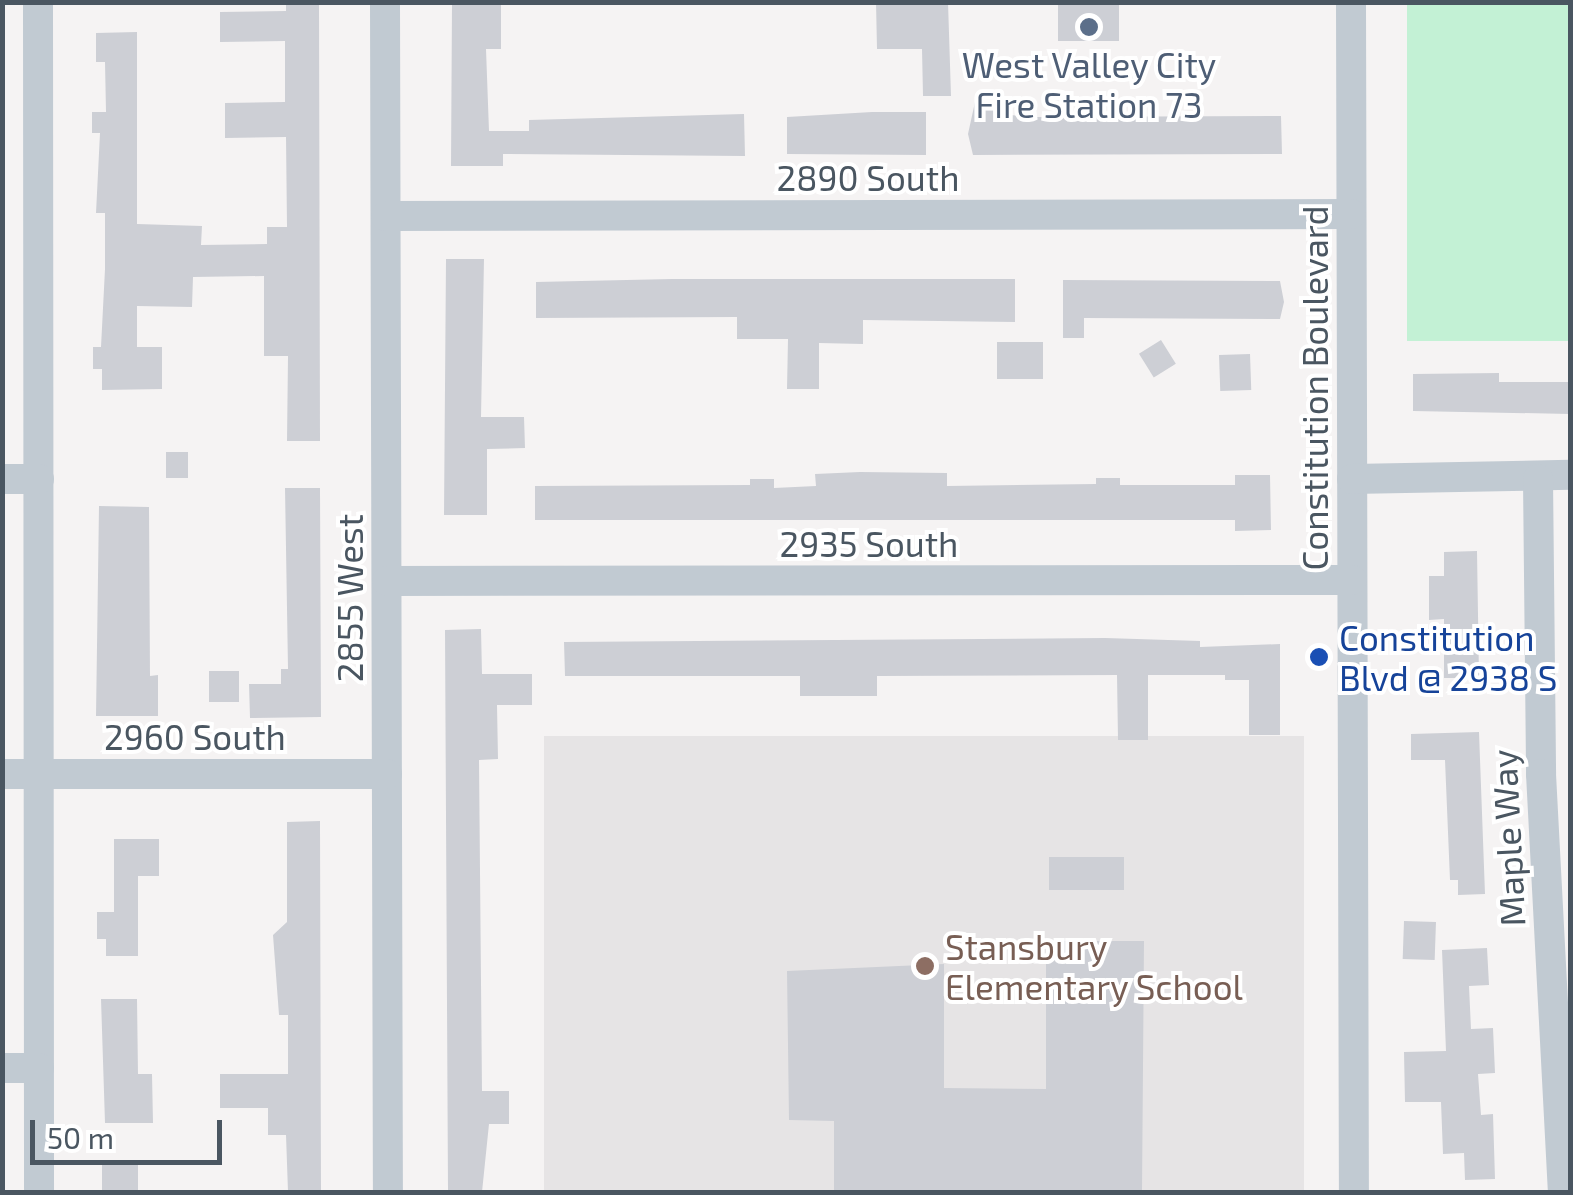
<!DOCTYPE html>
<html>
<head>
<meta charset="utf-8">
<style>
  body { margin:0 }
  #map { position:relative; width:1573px; height:1195px; overflow:hidden; background:#f5f3f3; font-family:"Exo 2",sans-serif }
  div>[style] { position:absolute }
  [style*='--x'] { left:calc(var(--x)*1px); top:calc(var(--y)*1px); width:calc(var(--w)*1px); rotate:calc(var(--a)*1deg) }
  .education>* { inset:0; background:#e6e4e5; transform-origin:0 0 }
  .green>* { inset:0; background:#c3f1d5; transform-origin:0 0 }
  .building>* { inset:0; background:#cdcfd5; transform-origin:0 0 }
  .minor>* { height:30px; margin:-15px; padding:0 15px; transform-origin:15px; border-radius:15px; background:#c1cad2 }
  .dots>* { width:28px; height:28px; translate:-50% -50%; box-sizing:border-box; border:5px solid #fff; border-radius:50% }
  span { translate:-50% -50%; white-space:nowrap; text-align:center; line-height:1.15; -webkit-text-stroke:8px #fff; paint-order:stroke }
  .service-label { font-size:35px; color:#4e5e75 }
  .street-label { font-size:35px; color:#4a5661 }
  .transit-label { font-size:35px; color:#164399 }
  .left { translate:0 -50%; text-align:left }
  .education-label { font-size:35px; color:#785e54 }
  .frame { position:absolute; inset:0; border:5px solid #4a5661; pointer-events:none }
  .scale { position:absolute; left:30px; top:1120px; width:192px; height:45px; box-sizing:border-box; border:5px solid #4a5661; border-top:0; padding-left:12px; font-size:30px; line-height:35px; white-space:nowrap; color:#4a5661; -webkit-text-stroke:8px #fff; paint-order:stroke }
</style>
</head>
<body>
<div id="map">
  <div class="education">
    <i style="left:1304px;top:736px;width:456px;height:760px;rotate:90deg"></i>
  </div>
  <div class="green">
    <i style="left:1407px;top:3px;width:163px;height:338px"></i>
  </div>
  <div class="building">
    <i style="clip-path:polygon(286px 2px,319px 2px,320px 441px,287px 441px,288px 356px,264px 356px,264px 276px,193px 277px,192px 307px,137px 306px,137px 347px,162px 347px,162px 389px,102px 390px,102px 369px,93px 369px,93px 347px,101px 347px,105px 269px,105px 213px,96px 213px,100px 133px,92px 133px,92px 112px,106px 112px,105px 62px,96px 62px,96px 33px,137px 32px,137px 224px,202px 226px,201px 245px,267px 244px,267px 227px,287px 227px,286px 137px,225px 138px,225px 103px,285px 102px,285px 41px,220px 42px,220px 12px,286px 11px)"></i>
    <i style="clip-path:polygon(501px 2px,501px 49px,486px 49px,489px 131px,529px 131px,529px 120px,744px 114px,745px 156px,503px 154px,503px 166px,451px 166px,452px 3px)"></i>
    <i style="clip-path:polygon(876px 2px,948px 2px,951px 96px,923px 96px,922px 49px,877px 49px)"></i>
    <i style="left:1058px;top:2px;width:61px;height:39px"></i>
    <i style="clip-path:polygon(1010px 101px,1011px 115px,1031px 117px,1281px 116px,1282px 154px,973px 155px,968px 134px,975px 102px)"></i>
    <i style="clip-path:polygon(872px 112px,926px 112px,926px 155px,787px 154px,787px 117px)"></i>
    <i style="clip-path:polygon(446px 259px,484px 259px,481px 417px,524px 417px,525px 448px,487px 449px,487px 515px,444px 515px)"></i>
    <i style="clip-path:polygon(672px 279px,1015px 279px,1015px 322px,863px 320px,863px 344px,819px 343px,819px 389px,787px 389px,788px 339px,737px 339px,737px 317px,536px 318px,536px 282px)"></i>
    <i style="clip-path:polygon(1063px 280px,1280px 281px,1284px 302px,1280px 319px,1084px 318px,1084px 338px,1063px 338px)"></i>
    <i style="left:1161px;top:340px;width:28px;height:26px;rotate:58deg"></i>
    <i style="left:997px;top:342px;width:46px;height:37px"></i>
    <i style="left:1250px;top:354px;width:36px;height:31px;rotate:88deg"></i>
    <i style="clip-path:polygon(1499px 373px,1499px 382px,1570px 382px,1570px 414px,1413px 411px,1413px 374px)"></i>
    <i style="left:166px;top:452px;width:22px;height:26px"></i>
    <i style="clip-path:polygon(860px 472px,947px 473px,947px 486px,1096px 484px,1096px 478px,1120px 478px,1120px 485px,1235px 485px,1235px 475px,1270px 475px,1271px 530px,1235px 531px,1235px 520px,535px 520px,535px 486px,750px 485px,750px 479px,774px 479px,774px 488px,816px 486px,815px 474px)"></i>
    <i style="clip-path:polygon(285px 488px,320px 488px,321px 717px,250px 718px,249px 684px,281px 684px,281px 669px,288px 669px)"></i>
    <i style="clip-path:polygon(99px 506px,149px 507px,150px 676px,158px 675px,158px 716px,96px 716px)"></i>
    <i style="clip-path:polygon(1477px 551px,1479px 678px,1444px 678px,1444px 619px,1429px 620px,1429px 576px,1444px 576px,1444px 552px)"></i>
    <i style="clip-path:polygon(481px 629px,482px 674px,532px 674px,532px 705px,497px 705px,498px 759px,479px 760px,482px 1091px,509px 1091px,509px 1124px,489px 1124px,482px 1192px,448px 1192px,445px 630px)"></i>
    <i style="clip-path:polygon(1105px 638px,1200px 641px,1200px 647px,1280px 644px,1280px 735px,1249px 735px,1249px 680px,1225px 680px,1225px 675px,1148px 675px,1148px 740px,1118px 740px,1117px 675px,877px 676px,877px 696px,800px 696px,800px 676px,565px 676px,564px 642px)"></i>
    <i style="left:209px;top:671px;width:30px;height:31px"></i>
    <i style="clip-path:polygon(1479px 732px,1485px 894px,1458px 895px,1458px 880px,1450px 880px,1445px 760px,1411px 760px,1411px 734px)"></i>
    <i style="clip-path:polygon(320px 821px,321px 1192px,288px 1192px,286px 1135px,268px 1135px,268px 1108px,220px 1108px,220px 1074px,288px 1074px,288px 1015px,279px 1015px,273px 935px,287px 922px,287px 822px)"></i>
    <i style="clip-path:polygon(114px 839px,159px 839px,159px 876px,138px 876px,138px 956px,106px 956px,106px 939px,97px 939px,97px 912px,114px 912px)"></i>
    <i style="left:1049px;top:857px;width:75px;height:33px"></i>
    <i style="left:1404px;top:921px;width:32px;height:38px;rotate:2deg"></i>
    <i style="clip-path:polygon(1046px 941px,1144px 941px,1142px 1192px,834px 1192px,834px 1121px,789px 1120px,787px 971px,944px 964px,944px 1088px,1046px 1089px)"></i>
    <i style="clip-path:polygon(1487px 948px,1489px 985px,1469px 986px,1471px 1029px,1493px 1028px,1495px 1073px,1478px 1074px,1481px 1115px,1493px 1114px,1495px 1179px,1465px 1180px,1464px 1153px,1443px 1154px,1441px 1102px,1405px 1102px,1404px 1052px,1446px 1051px,1442px 950px)"></i>
    <i style="clip-path:polygon(101px 999px,137px 999px,138px 1074px,152px 1074px,153px 1123px,105px 1123px)"></i>
    <i style="left:102px;top:1163px;width:36px;height:29px"></i>
  </div>
  <div class="minor">
    <i style="--x:38;--y:2;--w:1190;--a:89.95"></i>
    <i style="--x:385;--y:2;--w:1190;--a:89.86"></i>
    <i style="--x:1351;--y:2;--w:1190;--a:89.86"></i>
    <i style="--x:386;--y:216;--w:965;--a:-0.12"></i>
    <i style="--x:2;--y:479;--w:37;--a:0"></i>
    <i style="--x:1352;--y:479;--w:218;--a:-1.1"></i>
    <i style="--x:1538;--y:479;--w:295;--a:89.4"></i>
    <i style="--x:1541;--y:774;--w:419;--a:87"></i>
    <i style="--x:387;--y:581;--w:965;--a:-0.06"></i>
    <i style="--x:2;--y:774;--w:385;--a:0"></i>
    <i style="--x:2;--y:1068;--w:37;--a:0"></i>
  </div>
  <div class="dots">
    <i style="left:1089px;top:27px;background:#5c6f8a"></i>
    <i style="left:1319px;top:657px;background:#1a4fb4"></i>
    <i style="left:925px;top:966px;background:#8d6e63"></i>
  </div>
  <div class="service-label">
    <span style="left:1089px;top:84px">West Valley City<br>Fire Station 73</span>
  </div>
  <div class="street-label">
    <span style="left:868px;top:177px">2890 South</span>
    <span style="left:1314px;top:388px;rotate:-90deg">Constitution Boulevard</span>
    <span style="left:869px;top:543px">2935 South</span>
    <span style="left:349px;top:598px;rotate:-90deg">2855 West</span>
    <span style="left:195px;top:736px">2960 South</span>
    <span style="left:1507px;top:838px;rotate:-93deg">Maple Way</span>
  </div>
  <div class="transit-label">
    <span class="left" style="left:1339px;top:657px">Constitution<br>Blvd @ 2938 S</span>
  </div>
  <div class="education-label">
    <span class="left" style="left:945px;top:966px">Stansbury<br>Elementary School</span>
  </div>
  <div class="frame"></div>
  <div class="scale">50 m</div>
</div>
</body>
</html>
